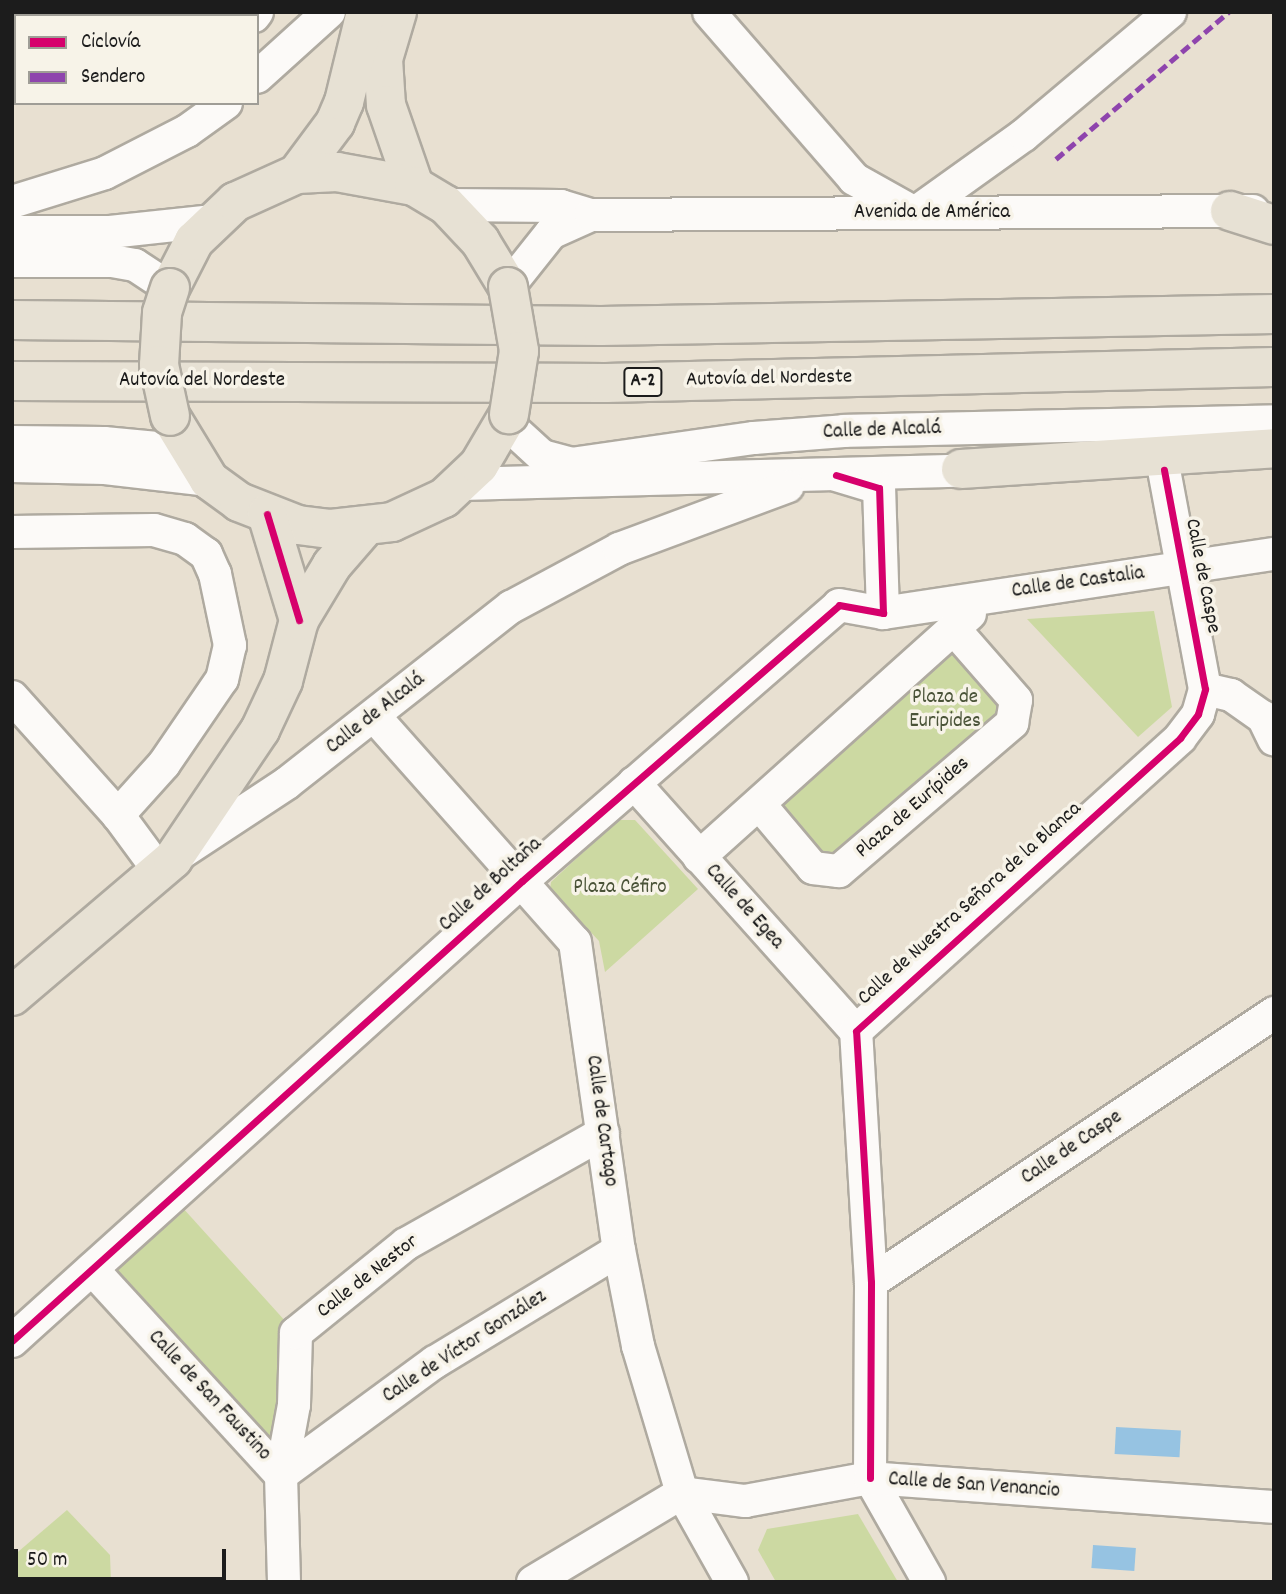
<!DOCTYPE html>
<html>
<head>
<meta charset="utf-8">
<style>
  body { margin:0 }
  #map { position:relative; width:1286px; height:1594px; overflow:hidden; background:#e8e0d1; font-family:Dekko,sans-serif }
  div>[style] { position:absolute }
  [style*='--x'] { left:calc(var(--x)*1px); top:calc(var(--y)*1px); width:calc(var(--w)*1px); rotate:calc(var(--a)*1deg) }
  .green>* { inset:0; background:#ccd9a2 }
  .water>* { inset:0; background:#96c3e2; transform-origin:0 0 }
  .roads { filter:drop-shadow(2px 0 #afaaa0) drop-shadow(-2px 0 #afaaa0) drop-shadow(0 2px #afaaa0) drop-shadow(0 -2px #afaaa0) }
  .minor>* { height:32px; margin:-16px; padding:0 16px; transform-origin:16px; border-radius:16px; background:#fcfaf8 }
  .major>* { height:38px; margin:-19px; padding:0 19px; transform-origin:19px; border-radius:19px; background:#e7e1d4 }
  .highway>* { height:38px; margin:-19px; padding:0 19px; transform-origin:19px; border-radius:19px; background:#e7e1d4 }
  .bridges { filter:drop-shadow(2px 0 #afaaa0) drop-shadow(-2px 0 #afaaa0) drop-shadow(0 2px #afaaa0) drop-shadow(0 -2px #afaaa0) }
  .major-bridge>* { height:38px; margin:-19px; padding:0 19px; transform-origin:19px; border-radius:19px; background:#e7e1d4 }
  .quiet>* { height:5px; margin-top:-2.5px; transform-origin:0; background:repeating-linear-gradient(90deg,#8e44ad 0 10px,transparent 0 15px) }
  .cycleway>* { height:7px; margin:-3.5px; padding:0 3.5px; transform-origin:3.5px; border-radius:3.5px; background:#d6006c }
  span { translate:-50% -50%; white-space:nowrap; text-align:center; line-height:1.15; -webkit-text-stroke:7px #f7f3e8; paint-order:stroke }
  .shield-label span { padding:2px 5px; background:#f7f3e8; border:2px solid; border-radius:5px; -webkit-text-stroke-width:0 }
  .shield-label { font-size:19px; color:#1c1c1c; font-weight:700 }
  .street-label { font-size:21px; color:#1c1c1c }
  .park-label { font-size:21px; color:#4a5338 }
  .frame { position:absolute; inset:0; border:14px solid #1c1c1c; pointer-events:none }
  .legend { position:absolute; left:14px; top:14px; width:245px; height:91px; box-sizing:border-box; background:#f7f3e8; border:2px solid #9f9d96; margin:0; padding:9px 12px; list-style:none; font-size:21px; color:#1c1c1c }
  .legend li { display:flex; align-items:center; gap:14px; height:35px }
  .legend b { width:35px; border:2px solid #9f9d96 }
  .scale { position:absolute; left:14px; top:1549px; width:212px; height:32px; box-sizing:border-box; border:4px solid #1c1c1c; border-top:0; padding-left:9px; font-size:21px; line-height:24px; white-space:nowrap; color:#1c1c1c; -webkit-text-stroke:5px #f7f3e8; paint-order:stroke }
</style>
</head>
<body>
<div id="map">
  <div class="green">
    <i style="clip-path:polygon(1154px 611px,1172px 707px,1138px 737px,1027px 619px)"></i>
    <i style="clip-path:polygon(956px 637px,1008px 701px,1006px 721px,838px 865px,815px 861px,768px 807px)"></i>
    <i style="clip-path:polygon(618px 820px,635px 820px,698px 889px,605px 972px,599px 941px,550px 889px,551px 882px)"></i>
    <i style="clip-path:polygon(172px 1196px,296px 1333px,281px 1475px,92px 1269px)"></i>
    <i style="clip-path:polygon(67px 1510px,110px 1555px,111px 1582px,12px 1582px,12px 1557px)"></i>
    <i style="clip-path:polygon(858px 1514px,898px 1582px,776px 1582px,758px 1550px,767px 1529px)"></i>
  </div>
  <div class="water">
    <i style="left:1116px;top:1427px;width:65px;height:27px;rotate:3deg"></i>
    <i style="left:1093px;top:1545px;width:43px;height:23px;rotate:4deg"></i>
  </div>
  <div class="roads">
    <div class="minor">
      <i style="--x:16;--y:12;--w:6;--a:39"></i>
      <i style="--x:709;--y:12;--w:221;--a:49"></i>
      <i style="--x:854;--y:179;--w:68;--a:29.2"></i>
      <i style="--x:56;--y:16;--w:4;--a:-63"></i>
      <i style="--x:254;--y:16;--w:5;--a:-53"></i>
      <i style="--x:257;--y:77;--w:97;--a:-42.1"></i>
      <i style="--x:12;--y:202;--w:97;--a:-17.3"></i>
      <i style="--x:105;--y:173;--w:92;--a:-27.1"></i>
      <i style="--x:187;--y:131;--w:48;--a:-35.7"></i>
      <i style="--x:446;--y:205;--w:115;--a:0.5"></i>
      <i style="--x:561;--y:206;--w:31;--a:17"></i>
      <i style="--x:915;--y:213;--w:134;--a:-35.6"></i>
      <i style="--x:1024;--y:135;--w:191;--a:-40.1"></i>
      <i style="--x:12;--y:232;--w:98;--a:0"></i>
      <i style="--x:110;--y:232;--w:104;--a:-6.1"></i>
      <i style="--x:12;--y:261;--w:100;--a:0"></i>
      <i style="--x:112;--y:261;--w:23;--a:10"></i>
      <i style="--x:135;--y:265;--w:42;--a:33.3"></i>
      <i style="--x:508;--y:287;--w:69;--a:-51.5"></i>
      <i style="--x:551;--y:233;--w:44;--a:-24.2"></i>
      <i style="--x:591;--y:215;--w:662;--a:-0.35"></i>
      <i style="--x:506;--y:423;--w:49;--a:42.5"></i>
      <i style="--x:542;--y:456;--w:30;--a:15"></i>
      <i style="--x:571;--y:464;--w:185;--a:-8.1"></i>
      <i style="--x:754;--y:438;--w:90;--a:-4.4"></i>
      <i style="--x:844;--y:431;--w:430;--a:-1.3"></i>
      <i style="--x:12;--y:442;--w:92;--a:0.6"></i>
      <i style="--x:104;--y:443;--w:85;--a:5.4"></i>
      <i style="--x:12;--y:466;--w:93;--a:1.2"></i>
      <i style="--x:105;--y:468;--w:105;--a:6.6"></i>
      <i style="--x:462;--y:484;--w:523;--a:-1.53"></i>
      <i style="--x:12;--y:532;--w:142;--a:-0.8"></i>
      <i style="--x:154;--y:530;--w:32;--a:16"></i>
      <i style="--x:185;--y:539;--w:26;--a:36"></i>
      <i style="--x:206;--y:554;--w:22;--a:66"></i>
      <i style="--x:215;--y:574;--w:73;--a:78.1"></i>
      <i style="--x:230;--y:645;--w:35;--a:103"></i>
      <i style="--x:222;--y:679;--w:103;--a:124.3"></i>
      <i style="--x:164;--y:764;--w:69;--a:132"></i>
      <i style="--x:883;--y:613;--w:395;--a:-8.6"></i>
      <i style="--x:1205;--y:689;--w:27;--a:13"></i>
      <i style="--x:1231;--y:695;--w:39;--a:35"></i>
      <i style="--x:1263;--y:717;--w:25;--a:64"></i>
      <i style="--x:12;--y:697;--w:159;--a:48.1"></i>
      <i style="--x:118;--y:815;--w:71;--a:53.6"></i>
      <i style="--x:374;--y:716;--w:302;--a:48.4"></i>
      <i style="--x:575;--y:942;--w:311;--a:81.9"></i>
      <i style="--x:619;--y:1250;--w:98;--a:78.8"></i>
      <i style="--x:638;--y:1346;--w:153;--a:73.3"></i>
      <i style="--x:682;--y:1493;--w:102;--a:60.7"></i>
      <i style="--x:634;--y:783;--w:333;--a:48.2"></i>
      <i style="--x:760;--y:805;--w:82;--a:49.9"></i>
      <i style="--x:813;--y:868;--w:26;--a:7"></i>
      <i style="--x:839;--y:871;--w:228;--a:-40.5"></i>
      <i style="--x:1012;--y:723;--w:23;--a:-80"></i>
      <i style="--x:1016;--y:700;--w:94;--a:-131.1"></i>
      <i style="--x:181;--y:853;--w:127;--a:-33.4"></i>
      <i style="--x:287;--y:783;--w:285;--a:-38.2"></i>
      <i style="--x:511;--y:607;--w:123;--a:-28.2"></i>
      <i style="--x:619;--y:549;--w:180;--a:-20.4"></i>
      <i style="--x:699;--y:857;--w:364;--a:-41.9"></i>
      <i style="--x:92;--y:1269;--w:280;--a:47.5"></i>
      <i style="--x:871;--y:1282;--w:485;--a:-33.7"></i>
      <i style="--x:12;--y:1341;--w:687;--a:-42.05"></i>
      <i style="--x:522;--y:881;--w:420;--a:-41"></i>
      <i style="--x:839;--y:605;--w:45;--a:10.3"></i>
      <i style="--x:883;--y:613;--w:125;--a:-91.8"></i>
      <i style="--x:879;--y:488;--w:45;--a:-163.2"></i>
      <i style="--x:281;--y:1475;--w:191;--a:-36.3"></i>
      <i style="--x:435;--y:1362;--w:215;--a:-31.3"></i>
      <i style="--x:870;--y:1478;--w:196;--a:-89.7"></i>
      <i style="--x:871;--y:1282;--w:251;--a:-93.4"></i>
      <i style="--x:856;--y:1031;--w:437;--a:-42.1"></i>
      <i style="--x:1180;--y:738;--w:30;--a:-53"></i>
      <i style="--x:1198;--y:714;--w:26;--a:-74"></i>
      <i style="--x:1205;--y:689;--w:223;--a:-100.6"></i>
      <i style="--x:870;--y:1478;--w:120;--a:60.4"></i>
      <i style="--x:284;--y:1582;--w:107;--a:-91.6"></i>
      <i style="--x:281;--y:1475;--w:71;--a:-79.5"></i>
      <i style="--x:294;--y:1405;--w:72;--a:-88.4"></i>
      <i style="--x:296;--y:1333;--w:141;--a:-39"></i>
      <i style="--x:406;--y:1244;--w:226;--a:-29.4"></i>
      <i style="--x:533;--y:1582;--w:174;--a:-30.9"></i>
      <i style="--x:682;--y:1493;--w:64;--a:7.2"></i>
      <i style="--x:745;--y:1501;--w:127;--a:-10.4"></i>
      <i style="--x:870;--y:1478;--w:405;--a:4.1"></i>
    </div>
    <div class="major">
      <i style="--x:397;--y:12;--w:49;--a:106.6"></i>
      <i style="--x:383;--y:59;--w:46;--a:86.3"></i>
      <i style="--x:386;--y:105;--w:86;--a:70.9"></i>
      <i style="--x:297;--y:174;--w:64;--a:-53.3"></i>
      <i style="--x:335;--y:123;--w:23;--a:-67"></i>
      <i style="--x:344;--y:102;--w:93;--a:-76.3"></i>
      <i style="--x:170;--y:288;--w:53;--a:-62.9"></i>
      <i style="--x:194;--y:241;--w:57;--a:-43.6"></i>
      <i style="--x:235;--y:202;--w:68;--a:-24.3"></i>
      <i style="--x:297;--y:174;--w:40;--a:-2.9"></i>
      <i style="--x:337;--y:172;--w:78;--a:10.3"></i>
      <i style="--x:414;--y:186;--w:37;--a:31"></i>
      <i style="--x:446;--y:205;--w:50;--a:46.6"></i>
      <i style="--x:480;--y:241;--w:54;--a:58.7"></i>
      <i style="--x:170;--y:416;--w:75;--a:58.6"></i>
      <i style="--x:209;--y:480;--w:37;--a:36"></i>
      <i style="--x:239;--y:502;--w:63;--a:21.3"></i>
      <i style="--x:298;--y:525;--w:33;--a:7"></i>
      <i style="--x:331;--y:529;--w:61;--a:-6.5"></i>
      <i style="--x:392;--y:522;--w:57;--a:-24.8"></i>
      <i style="--x:444;--y:498;--w:48;--a:-43.3"></i>
      <i style="--x:479;--y:465;--w:59;--a:-59.5"></i>
      <i style="--x:267;--y:514;--w:111;--a:73.2"></i>
      <i style="--x:12;--y:996;--w:211;--a:-40.4"></i>
      <i style="--x:173;--y:859;--w:156;--a:-56"></i>
      <i style="--x:260;--y:730;--w:54;--a:-64.9"></i>
      <i style="--x:283;--y:681;--w:63;--a:-75.3"></i>
      <i style="--x:299;--y:620;--w:64;--a:-59"></i>
      <i style="--x:332;--y:565;--w:49;--a:-49.1"></i>
    </div>
    <div class="highway">
      <i style="--x:1230;--y:211;--w:46;--a:17.7"></i>
      <i style="--x:12;--y:320;--w:589;--a:0.58"></i>
      <i style="--x:601;--y:326;--w:673;--a:-1.02"></i>
      <i style="--x:12;--y:381;--w:594;--a:0.19"></i>
      <i style="--x:606;--y:383;--w:668;--a:-1.37"></i>
      <i style="--x:961;--y:469;--w:314;--a:-3.8"></i>
    </div>
  </div>
  <div class="bridges">
    <div class="major-bridge">
      <i style="--x:508;--y:287;--w:65;--a:80.2"></i>
      <i style="--x:519;--y:351;--w:64;--a:99"></i>
      <i style="--x:170;--y:288;--w:26;--a:108"></i>
      <i style="--x:162;--y:313;--w:52;--a:93.3"></i>
      <i style="--x:159;--y:365;--w:52;--a:77.8"></i>
    </div>
  </div>
  <div class="quiet">
    <i style="--x:1056;--y:159;--w:227;--a:-40.4"></i>
  </div>
  <div class="cycleway">
    <i style="--x:267;--y:514;--w:111;--a:73.2"></i>
    <i style="--x:12;--y:1341;--w:687;--a:-42.05"></i>
    <i style="--x:522;--y:881;--w:420;--a:-41"></i>
    <i style="--x:839;--y:605;--w:45;--a:10.3"></i>
    <i style="--x:883;--y:613;--w:125;--a:-91.8"></i>
    <i style="--x:879;--y:488;--w:45;--a:-163.2"></i>
    <i style="--x:870;--y:1478;--w:196;--a:-89.7"></i>
    <i style="--x:871;--y:1282;--w:251;--a:-93.4"></i>
    <i style="--x:856;--y:1031;--w:437;--a:-42.1"></i>
    <i style="--x:1180;--y:738;--w:30;--a:-53"></i>
    <i style="--x:1198;--y:714;--w:26;--a:-74"></i>
    <i style="--x:1205;--y:689;--w:223;--a:-100.6"></i>
  </div>
  <div class="shield-label">
    <span style="left:643px;top:382px">A-2</span>
  </div>
  <div class="street-label">
    <span style="left:932px;top:213px">Avenida de América</span>
    <span style="left:769px;top:379px;rotate:-1deg">Autovía del Nordeste</span>
    <span style="left:202px;top:381px">Autovía del Nordeste</span>
    <span style="left:882px;top:431px;rotate:-2deg">Calle de Alcalá</span>
    <span style="left:1202px;top:576px;rotate:79deg">Calle de Caspe</span>
    <span style="left:1078px;top:583px;rotate:-8deg">Calle de Castalia</span>
    <span style="left:376px;top:714px;rotate:-38deg">Calle de Alcalá</span>
    <span style="left:913px;top:808px;rotate:-41deg">Plaza de Eurípides</span>
    <span style="left:491px;top:885px;rotate:-42deg">Calle de Boltaña</span>
    <span style="left:970px;top:904px;rotate:-42deg">Calle de Nuestra Señora de la Blanca</span>
    <span style="left:744px;top:907px;rotate:48deg">Calle de Egea</span>
    <span style="left:601px;top:1121px;rotate:82deg">Calle de Cartago</span>
    <span style="left:1072px;top:1148px;rotate:-34deg">Calle de Caspe</span>
    <span style="left:368px;top:1277px;rotate:-38deg">Calle de Nestor</span>
    <span style="left:465px;top:1347px;rotate:-33deg">Calle de Víctor González</span>
    <span style="left:209px;top:1396px;rotate:47deg">Calle de San Faustino</span>
    <span style="left:974px;top:1486px;rotate:4deg">Calle de San Venancio</span>
  </div>
  <div class="park-label">
    <span style="left:945px;top:710px">Plaza de<br>Euripides</span>
    <span style="left:620px;top:888px">Plaza Céfiro</span>
  </div>
  <div class="frame"></div>
  <ul class="legend">
  <li><b style="height:9px;background:#d6006c"></b>Ciclovía</li>
  <li><b style="height:9px;background:#8e44ad"></b>Sendero</li>
  </ul>
  <div class="scale">50 m</div>
</div>
</body>
</html>
